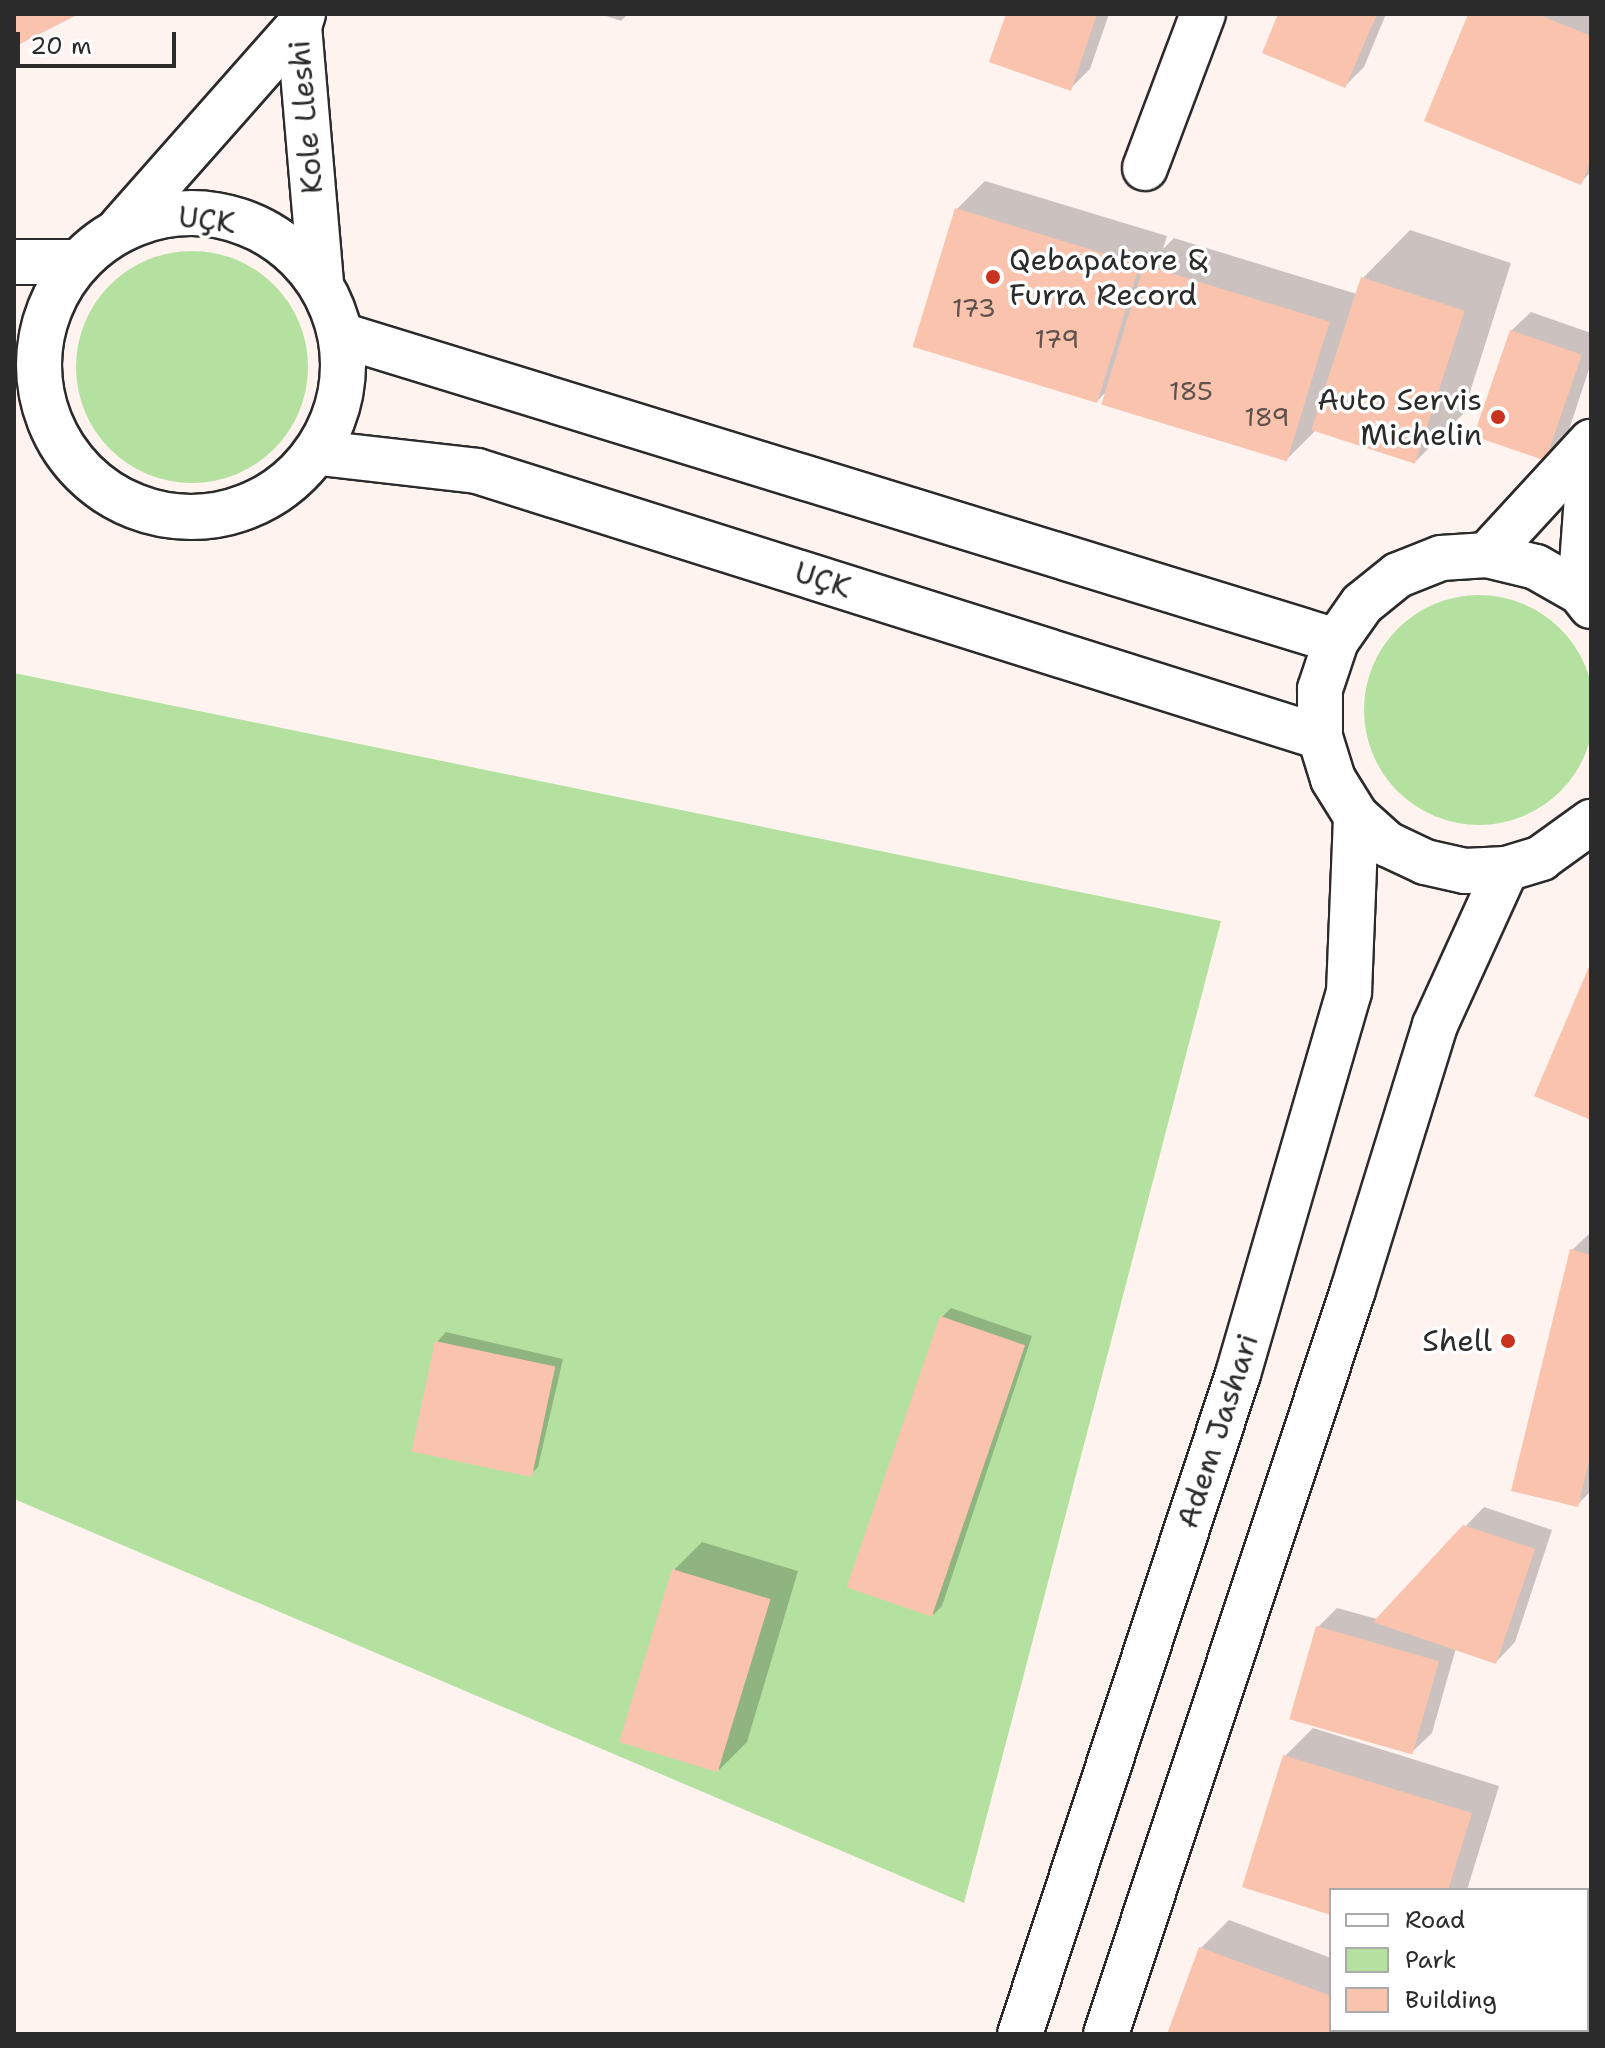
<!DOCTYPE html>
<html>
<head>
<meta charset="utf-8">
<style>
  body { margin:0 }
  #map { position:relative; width:1605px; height:2048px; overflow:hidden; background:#fef3ef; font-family:"Shantell Sans",sans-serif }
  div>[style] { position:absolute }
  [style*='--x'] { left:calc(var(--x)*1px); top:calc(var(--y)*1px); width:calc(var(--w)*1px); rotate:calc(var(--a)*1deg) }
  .green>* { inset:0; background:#b4e1a0 }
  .round { border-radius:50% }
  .shadow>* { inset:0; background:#0003 }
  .building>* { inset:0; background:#fac3ae; transform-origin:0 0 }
  .roads { filter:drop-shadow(2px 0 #2b2b2b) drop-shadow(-2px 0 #2b2b2b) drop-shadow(0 2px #2b2b2b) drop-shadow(0 -2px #2b2b2b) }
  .minor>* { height:44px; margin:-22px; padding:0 22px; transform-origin:22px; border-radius:22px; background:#fff }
  .tertiary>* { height:44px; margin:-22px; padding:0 22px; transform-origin:22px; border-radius:22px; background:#fff }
  .tertiary>.ring { margin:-22px; padding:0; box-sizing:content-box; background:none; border:44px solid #fff; border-radius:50% }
  .primary>* { height:44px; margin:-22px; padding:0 22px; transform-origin:22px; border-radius:22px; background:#fff }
  .dots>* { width:22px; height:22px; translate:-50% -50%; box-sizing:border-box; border:4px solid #fff; border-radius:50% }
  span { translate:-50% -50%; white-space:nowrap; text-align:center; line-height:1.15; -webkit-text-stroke:7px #fff; paint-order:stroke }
  .number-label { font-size:26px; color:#5f514c }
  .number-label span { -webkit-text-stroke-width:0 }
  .street-label { font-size:30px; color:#2b2b2b }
  .poi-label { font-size:30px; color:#2b2b2b }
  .left { translate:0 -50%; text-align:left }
  .right { translate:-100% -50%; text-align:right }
  .frame { position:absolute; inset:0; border:16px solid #2b2b2b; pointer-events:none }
  .legend { position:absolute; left:1329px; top:1888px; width:260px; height:144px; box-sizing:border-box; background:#fff; border:2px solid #aaa; margin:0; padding:10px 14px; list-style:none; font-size:24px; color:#2b2b2b }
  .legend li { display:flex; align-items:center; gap:16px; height:40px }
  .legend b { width:40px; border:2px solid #aaa }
  .scale { position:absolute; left:16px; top:32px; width:160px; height:36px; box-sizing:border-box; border:4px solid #2b2b2b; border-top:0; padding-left:10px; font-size:24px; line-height:28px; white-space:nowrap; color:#2b2b2b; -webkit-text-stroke:6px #fff; paint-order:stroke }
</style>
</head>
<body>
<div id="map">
  <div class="green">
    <i class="round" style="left:76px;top:251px;width:232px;height:232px"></i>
    <i class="round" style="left:1364px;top:595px;width:230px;height:230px"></i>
    <i style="clip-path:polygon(14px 673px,1221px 921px,964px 1903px,14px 1499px)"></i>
  </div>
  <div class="shadow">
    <i style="clip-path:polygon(600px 14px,628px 14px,621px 21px)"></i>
    <i style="clip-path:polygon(1008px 14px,1109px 14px,1090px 69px,1071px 88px)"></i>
    <i style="clip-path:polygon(1280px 14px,1386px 14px,1364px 67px,1345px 86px)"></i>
    <i style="clip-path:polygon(1470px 14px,1591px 14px,1591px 172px,1580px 183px)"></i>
    <i style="clip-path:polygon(985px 181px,1167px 236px,1163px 249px,1174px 238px,1357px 294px,1363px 278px,1410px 230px,1511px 263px,1463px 414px,1415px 462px,1316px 430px,1287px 459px,1108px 390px,1097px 401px,957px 209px)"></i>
    <i style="clip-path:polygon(1531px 312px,1591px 333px,1591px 363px,1566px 439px,1547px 458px,1511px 331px)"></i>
    <i style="clip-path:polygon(1591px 1232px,1591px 1491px,1577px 1505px,1572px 1250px)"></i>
    <i style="clip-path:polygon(951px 1308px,1032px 1336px,942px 1606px,933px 1615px,942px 1317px)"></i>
    <i style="clip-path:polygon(446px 1332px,563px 1359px,538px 1467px,529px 1476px,437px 1342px)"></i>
    <i style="clip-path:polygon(1484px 1507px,1552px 1530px,1515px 1642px,1496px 1662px,1456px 1648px,1432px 1733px,1412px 1752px,1318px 1627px,1337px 1608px,1377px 1619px)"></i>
    <i style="clip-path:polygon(702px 1542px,798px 1571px,747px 1742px,719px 1770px,674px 1570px)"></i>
    <i style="clip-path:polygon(1313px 1728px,1499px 1786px,1467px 1890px,1331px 1890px,1331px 1913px,1285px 1756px)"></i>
    <i style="clip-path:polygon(1229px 1920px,1331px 1958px,1331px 2030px,1395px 2030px,1393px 2034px,1170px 2034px,1201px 1948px)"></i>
    <i style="clip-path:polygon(1587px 2016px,1591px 2034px,1424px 2034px,1587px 2030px)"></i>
  </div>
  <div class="building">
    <i style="clip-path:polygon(14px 14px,79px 14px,14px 47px)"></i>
    <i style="clip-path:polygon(1006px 14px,1097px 14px,1071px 91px,989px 62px)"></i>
    <i style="clip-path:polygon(1278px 14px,1377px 14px,1345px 88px,1262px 53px)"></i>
    <i style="clip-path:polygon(1468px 14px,1537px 14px,1591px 36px,1591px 160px,1581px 185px,1424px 121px)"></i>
    <i style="left:955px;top:208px;width:193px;height:145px;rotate:17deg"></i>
    <i style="left:1144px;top:265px;width:194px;height:146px;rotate:17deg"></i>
    <i style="left:1361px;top:277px;width:109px;height:161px;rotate:18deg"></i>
    <i style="left:1510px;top:330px;width:76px;height:112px;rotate:19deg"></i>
    <i style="clip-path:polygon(1591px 962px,1591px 1120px,1534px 1096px)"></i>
    <i style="clip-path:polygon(1570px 1249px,1591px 1255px,1591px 1453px,1578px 1507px,1511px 1491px)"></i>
    <i style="left:940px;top:1316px;width:90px;height:287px;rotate:19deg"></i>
    <i style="left:435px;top:1341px;width:123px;height:113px;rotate:12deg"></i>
    <i style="clip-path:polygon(1463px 1525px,1535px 1549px,1496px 1664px,1373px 1622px)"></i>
    <i style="left:672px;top:1569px;width:103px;height:181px;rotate:17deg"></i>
    <i style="left:1316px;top:1626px;width:128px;height:97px;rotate:16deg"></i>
    <i style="clip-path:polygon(1283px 1755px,1472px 1813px,1448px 1890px,1331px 1890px,1331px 1915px,1242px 1887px)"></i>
    <i style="clip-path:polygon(1199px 1947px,1331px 1996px,1331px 2030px,1378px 2030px,1377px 2034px,1167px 2034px)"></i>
    <i style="left:1423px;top:2030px;width:79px;height:4px"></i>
  </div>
  <div class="roads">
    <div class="minor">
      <i style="--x:1145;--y:168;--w:165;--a:-69.4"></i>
      <i style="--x:1487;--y:555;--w:154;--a:-47.4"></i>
      <i style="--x:1580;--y:592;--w:150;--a:-85.8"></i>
    </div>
    <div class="tertiary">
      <i style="--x:303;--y:14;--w:13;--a:108"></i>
      <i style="--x:299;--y:26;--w:258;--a:85.1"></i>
      <i class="ring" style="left:39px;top:213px;width:260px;height:260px"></i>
      <i style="--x:121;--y:227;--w:268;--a:-48.5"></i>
      <i style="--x:14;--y:262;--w:63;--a:0"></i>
      <i style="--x:341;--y:335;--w:1041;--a:17.09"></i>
      <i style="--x:320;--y:453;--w:158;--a:6.5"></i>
      <i style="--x:477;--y:471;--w:884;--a:17.51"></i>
    </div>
    <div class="primary">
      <i style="--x:1591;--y:606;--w:18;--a:-128"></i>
      <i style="--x:1580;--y:592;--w:51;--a:-150.4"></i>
      <i style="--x:1536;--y:567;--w:50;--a:-166.2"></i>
      <i style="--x:1487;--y:555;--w:46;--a:176.3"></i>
      <i style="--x:1441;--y:558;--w:46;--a:158.4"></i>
      <i style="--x:1398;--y:575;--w:46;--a:141.1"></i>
      <i style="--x:1362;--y:604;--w:45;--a:125.1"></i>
      <i style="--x:1336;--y:641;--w:51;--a:108.4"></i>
      <i style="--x:1320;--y:689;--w:48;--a:90"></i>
      <i style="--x:1320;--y:737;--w:44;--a:72.8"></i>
      <i style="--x:1333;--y:779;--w:44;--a:58.1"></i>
      <i style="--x:1356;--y:816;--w:42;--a:42.1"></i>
      <i style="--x:1387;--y:844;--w:42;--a:25.3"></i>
      <i style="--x:1425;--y:862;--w:41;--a:12.7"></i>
      <i style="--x:1465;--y:871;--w:41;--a:-2.8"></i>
      <i style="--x:1506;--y:869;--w:37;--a:-17"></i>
      <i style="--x:1541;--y:858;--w:62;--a:-35.8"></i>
      <i style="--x:1020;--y:2034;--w:695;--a:-71.72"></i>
      <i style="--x:1238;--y:1374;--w:398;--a:-73.8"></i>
      <i style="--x:1349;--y:992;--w:176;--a:-87.7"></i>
      <i style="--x:1106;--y:2034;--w:784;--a:-71.63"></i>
      <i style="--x:1353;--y:1290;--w:277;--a:-72.8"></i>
      <i style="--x:1435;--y:1025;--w:171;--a:-65.5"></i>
    </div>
  </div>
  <div class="dots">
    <i style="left:993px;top:277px;background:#c8321e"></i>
    <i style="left:1498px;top:417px;background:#c8321e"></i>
    <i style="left:1508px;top:1341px;background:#c8321e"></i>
  </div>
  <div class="number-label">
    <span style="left:974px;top:308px">173</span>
    <span style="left:1057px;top:339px">179</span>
    <span style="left:1191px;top:391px">185</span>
    <span style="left:1267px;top:417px">189</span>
  </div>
  <div class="street-label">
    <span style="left:306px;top:117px;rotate:-95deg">Kole Lleshi</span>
    <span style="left:207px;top:220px;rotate:7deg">UÇK</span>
    <span style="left:823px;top:580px;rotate:18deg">UÇK</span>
    <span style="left:1218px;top:1431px;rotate:-72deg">Adem Jashari</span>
  </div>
  <div class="poi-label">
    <span class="left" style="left:1009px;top:277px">Qebapatore &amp;<br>Furra Record</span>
    <span class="right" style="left:1482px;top:417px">Auto Servis<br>Michelin</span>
    <span class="right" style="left:1492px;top:1341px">Shell</span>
  </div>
  <div class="frame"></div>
  <ul class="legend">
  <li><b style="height:10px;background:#fff"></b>Road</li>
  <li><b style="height:22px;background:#b4e1a0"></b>Park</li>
  <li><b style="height:22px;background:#fac3ae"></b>Building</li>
  </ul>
  <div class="scale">20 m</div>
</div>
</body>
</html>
